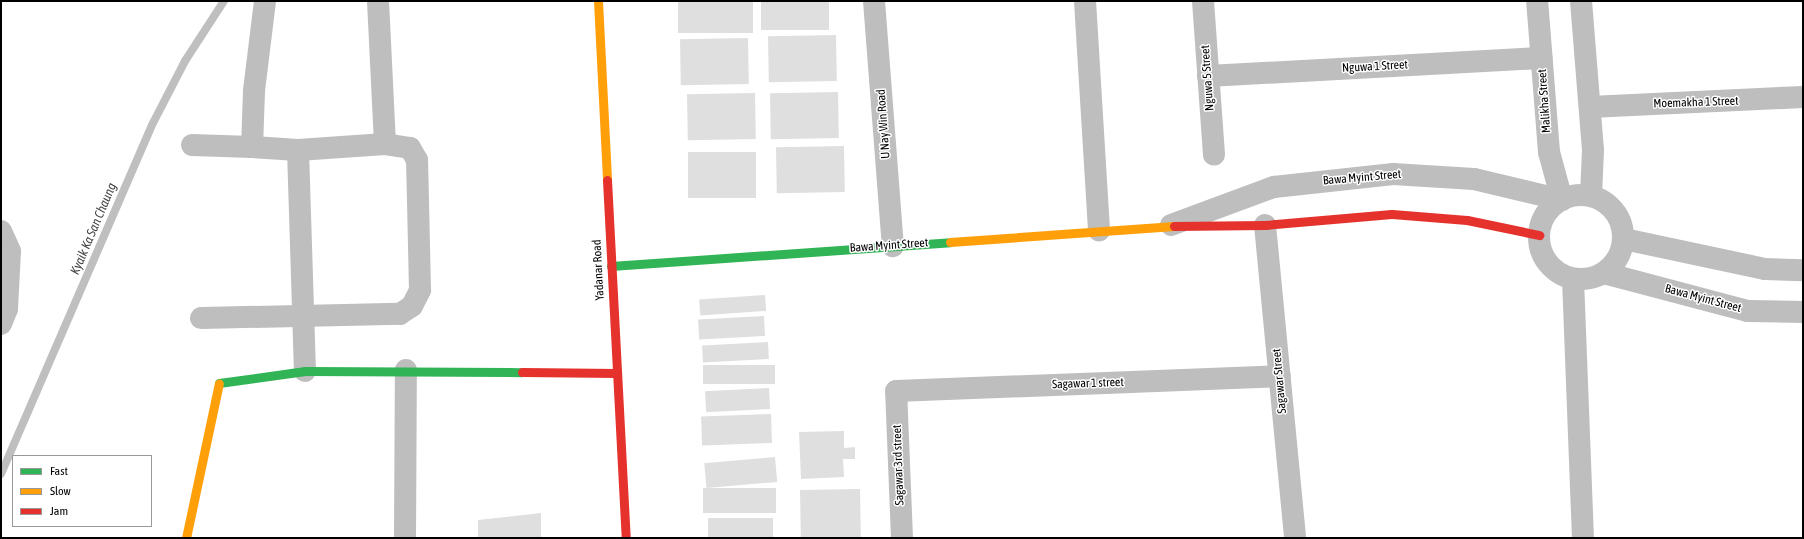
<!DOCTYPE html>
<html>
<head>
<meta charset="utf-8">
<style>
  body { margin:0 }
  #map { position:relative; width:1804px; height:539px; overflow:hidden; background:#fff; font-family:"Asap Condensed",sans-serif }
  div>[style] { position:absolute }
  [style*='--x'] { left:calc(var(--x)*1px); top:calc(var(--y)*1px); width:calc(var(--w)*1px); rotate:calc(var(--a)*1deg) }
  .stream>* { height:8px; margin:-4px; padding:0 4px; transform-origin:4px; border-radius:4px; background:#bfbfbf }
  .building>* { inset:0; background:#dfdfdf; transform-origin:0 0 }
  .street>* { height:22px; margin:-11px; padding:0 11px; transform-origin:11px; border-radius:11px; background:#bebebe }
  .street>.ring { margin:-11px; padding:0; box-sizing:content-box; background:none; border:22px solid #bebebe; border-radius:50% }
  .fast>* { height:9px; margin:-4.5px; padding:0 4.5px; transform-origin:4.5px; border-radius:4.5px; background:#30b455 }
  .slow>* { height:9px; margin:-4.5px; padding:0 4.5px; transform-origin:4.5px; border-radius:4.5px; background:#ff9f0a }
  .jam>* { height:9px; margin:-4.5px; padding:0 4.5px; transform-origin:4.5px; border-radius:4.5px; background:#e5322d }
  span { translate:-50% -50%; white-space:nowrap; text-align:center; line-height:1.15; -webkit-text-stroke:3px #fff; paint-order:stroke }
  .street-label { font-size:12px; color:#000 }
  .water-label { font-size:13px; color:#444; font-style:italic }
  .frame { position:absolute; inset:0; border:2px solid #000; pointer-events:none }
  .legend { position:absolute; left:12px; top:455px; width:140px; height:72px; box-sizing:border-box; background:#fff; border:1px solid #999; margin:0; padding:5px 7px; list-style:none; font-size:12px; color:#000 }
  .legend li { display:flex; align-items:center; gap:8px; height:20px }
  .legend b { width:20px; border:1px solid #999 }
</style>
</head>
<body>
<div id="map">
  <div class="stream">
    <i style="--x:1;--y:474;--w:382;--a:-66.6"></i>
    <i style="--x:153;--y:123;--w:70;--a:-62.7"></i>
    <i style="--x:185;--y:61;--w:72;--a:-57"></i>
  </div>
  <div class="building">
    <i style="left:678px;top:1px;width:75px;height:32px"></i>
    <i style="left:761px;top:1px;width:68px;height:29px"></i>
    <i style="left:836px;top:35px;width:46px;height:68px;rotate:89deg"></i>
    <i style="left:748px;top:38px;width:46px;height:68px;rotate:89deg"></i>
    <i style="left:838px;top:92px;width:46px;height:68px;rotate:89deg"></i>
    <i style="left:755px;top:93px;width:46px;height:68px;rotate:89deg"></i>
    <i style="left:844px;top:146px;width:46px;height:68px;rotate:89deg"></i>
    <i style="left:756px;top:152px;width:46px;height:68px;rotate:90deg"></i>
    <i style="left:765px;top:295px;width:16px;height:66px;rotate:86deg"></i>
    <i style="left:764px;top:316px;width:20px;height:66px;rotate:87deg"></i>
    <i style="left:768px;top:342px;width:17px;height:66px;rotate:87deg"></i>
    <i style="left:775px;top:365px;width:19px;height:72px;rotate:90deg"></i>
    <i style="left:769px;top:388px;width:21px;height:64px;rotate:87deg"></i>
    <i style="left:771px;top:414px;width:29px;height:70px;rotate:88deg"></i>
    <i style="clip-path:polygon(844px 431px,844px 448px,855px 447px,855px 459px,843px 459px,844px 477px,801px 479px,799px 432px)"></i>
    <i style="left:775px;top:457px;width:25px;height:71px;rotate:85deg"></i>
    <i style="left:776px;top:488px;width:25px;height:73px;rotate:90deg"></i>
    <i style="left:860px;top:489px;width:49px;height:60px;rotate:89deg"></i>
    <i style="clip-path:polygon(541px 513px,541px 538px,478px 538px,478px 520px)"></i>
    <i style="left:773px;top:518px;width:20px;height:65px;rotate:90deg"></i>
  </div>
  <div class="street">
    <i style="--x:265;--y:1;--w:91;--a:97"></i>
    <i style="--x:254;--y:91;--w:56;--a:92"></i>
    <i style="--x:252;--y:147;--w:46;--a:3.7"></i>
    <i style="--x:298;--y:150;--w:87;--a:-3.9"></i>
    <i style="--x:385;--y:144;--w:143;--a:-92.8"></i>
    <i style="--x:874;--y:1;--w:246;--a:85.6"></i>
    <i style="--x:1085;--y:1;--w:230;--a:86.5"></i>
    <i style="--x:1203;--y:1;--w:154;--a:85.9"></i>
    <i style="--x:1581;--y:1;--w:149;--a:85.4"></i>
    <i style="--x:1593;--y:150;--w:46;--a:92.5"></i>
    <i style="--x:1208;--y:76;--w:334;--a:-3.1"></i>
    <i style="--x:1590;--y:107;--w:213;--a:-2.7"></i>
    <i style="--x:192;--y:145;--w:60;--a:1.9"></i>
    <i style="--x:298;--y:150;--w:221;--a:88.2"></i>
    <i class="ring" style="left:1539px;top:195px;width:62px;height:62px"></i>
    <i style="--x:1171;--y:225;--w:110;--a:-20.3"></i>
    <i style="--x:1274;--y:187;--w:120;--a:-6.2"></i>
    <i style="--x:1393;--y:174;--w:81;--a:3.5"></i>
    <i style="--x:1474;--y:179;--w:90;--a:13.4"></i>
    <i style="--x:1562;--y:200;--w:50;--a:-105.2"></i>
    <i style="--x:1549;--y:152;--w:151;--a:-94.5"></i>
    <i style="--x:1265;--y:225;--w:314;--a:84.5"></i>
    <i style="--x:1;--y:231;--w:22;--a:66"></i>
    <i style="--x:10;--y:251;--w:58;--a:93"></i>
    <i style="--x:7;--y:309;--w:16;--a:112"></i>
    <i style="--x:1624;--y:239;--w:144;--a:12"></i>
    <i style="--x:1765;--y:269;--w:38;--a:2"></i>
    <i style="--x:1604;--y:273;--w:149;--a:14.8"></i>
    <i style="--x:1748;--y:311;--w:55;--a:1"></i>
    <i style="--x:1573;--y:279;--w:259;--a:87.8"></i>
    <i style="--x:201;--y:318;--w:199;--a:-1.2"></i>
    <i style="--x:400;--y:314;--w:14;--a:-34"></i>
    <i style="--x:412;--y:306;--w:18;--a:-63"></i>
    <i style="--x:420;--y:290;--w:130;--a:-91.3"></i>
    <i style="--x:417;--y:160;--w:14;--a:-120"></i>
    <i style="--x:410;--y:148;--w:25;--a:-171"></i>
    <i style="--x:405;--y:538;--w:168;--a:-89.7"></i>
    <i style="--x:902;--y:538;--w:147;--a:-92.3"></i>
    <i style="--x:896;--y:391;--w:384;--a:-2.2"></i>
  </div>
  <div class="fast">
    <i style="--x:611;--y:266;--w:340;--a:-4"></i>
    <i style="--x:219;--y:383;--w:87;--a:-7.9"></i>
    <i style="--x:305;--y:371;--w:217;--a:0.3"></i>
  </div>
  <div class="slow">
    <i style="--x:598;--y:1;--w:179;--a:87.1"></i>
    <i style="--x:950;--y:242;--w:225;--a:-4.1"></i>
    <i style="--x:186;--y:538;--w:158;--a:-78"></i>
  </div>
  <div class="jam">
    <i style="--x:607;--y:180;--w:359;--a:87"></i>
    <i style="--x:1174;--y:226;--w:91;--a:-0.6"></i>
    <i style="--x:1265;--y:225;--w:127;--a:-5"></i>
    <i style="--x:1392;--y:214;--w:75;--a:4.6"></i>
    <i style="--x:1467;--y:220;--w:74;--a:11.8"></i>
    <i style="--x:522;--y:372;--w:95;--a:0.6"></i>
  </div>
  <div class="street-label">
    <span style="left:1375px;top:67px;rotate:-3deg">Nguwa 1 Street</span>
    <span style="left:1208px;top:78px;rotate:-94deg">Nguwa 5 Street</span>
    <span style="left:1545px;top:101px;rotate:-94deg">Malikha Street</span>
    <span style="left:1696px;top:103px;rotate:-2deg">Moemakha 1 Street</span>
    <span style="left:884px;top:124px;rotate:-94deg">U Nay Win Road</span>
    <span style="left:1362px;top:178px;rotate:-5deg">Bawa Myint Street</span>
    <span style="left:889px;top:246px;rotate:-4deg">Bawa Myint Street</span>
    <span style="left:599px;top:270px;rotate:-93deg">Yadanar Road</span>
    <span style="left:1703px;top:299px;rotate:15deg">Bawa Myint Street</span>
    <span style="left:1280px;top:381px;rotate:-95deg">Sagawar Street</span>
    <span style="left:1088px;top:384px;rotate:-2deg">Sagawar 1 street</span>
    <span style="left:899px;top:465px;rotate:-92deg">Sagawar 3rd street</span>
  </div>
  <div class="water-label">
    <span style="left:94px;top:229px;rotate:-67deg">Kyaik Ka San Chaung</span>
  </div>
  <div class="frame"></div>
  <ul class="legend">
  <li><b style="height:5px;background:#30b455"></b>Fast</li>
  <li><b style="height:5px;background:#ff9f0a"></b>Slow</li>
  <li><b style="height:5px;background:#e5322d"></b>Jam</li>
  </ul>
</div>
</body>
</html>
